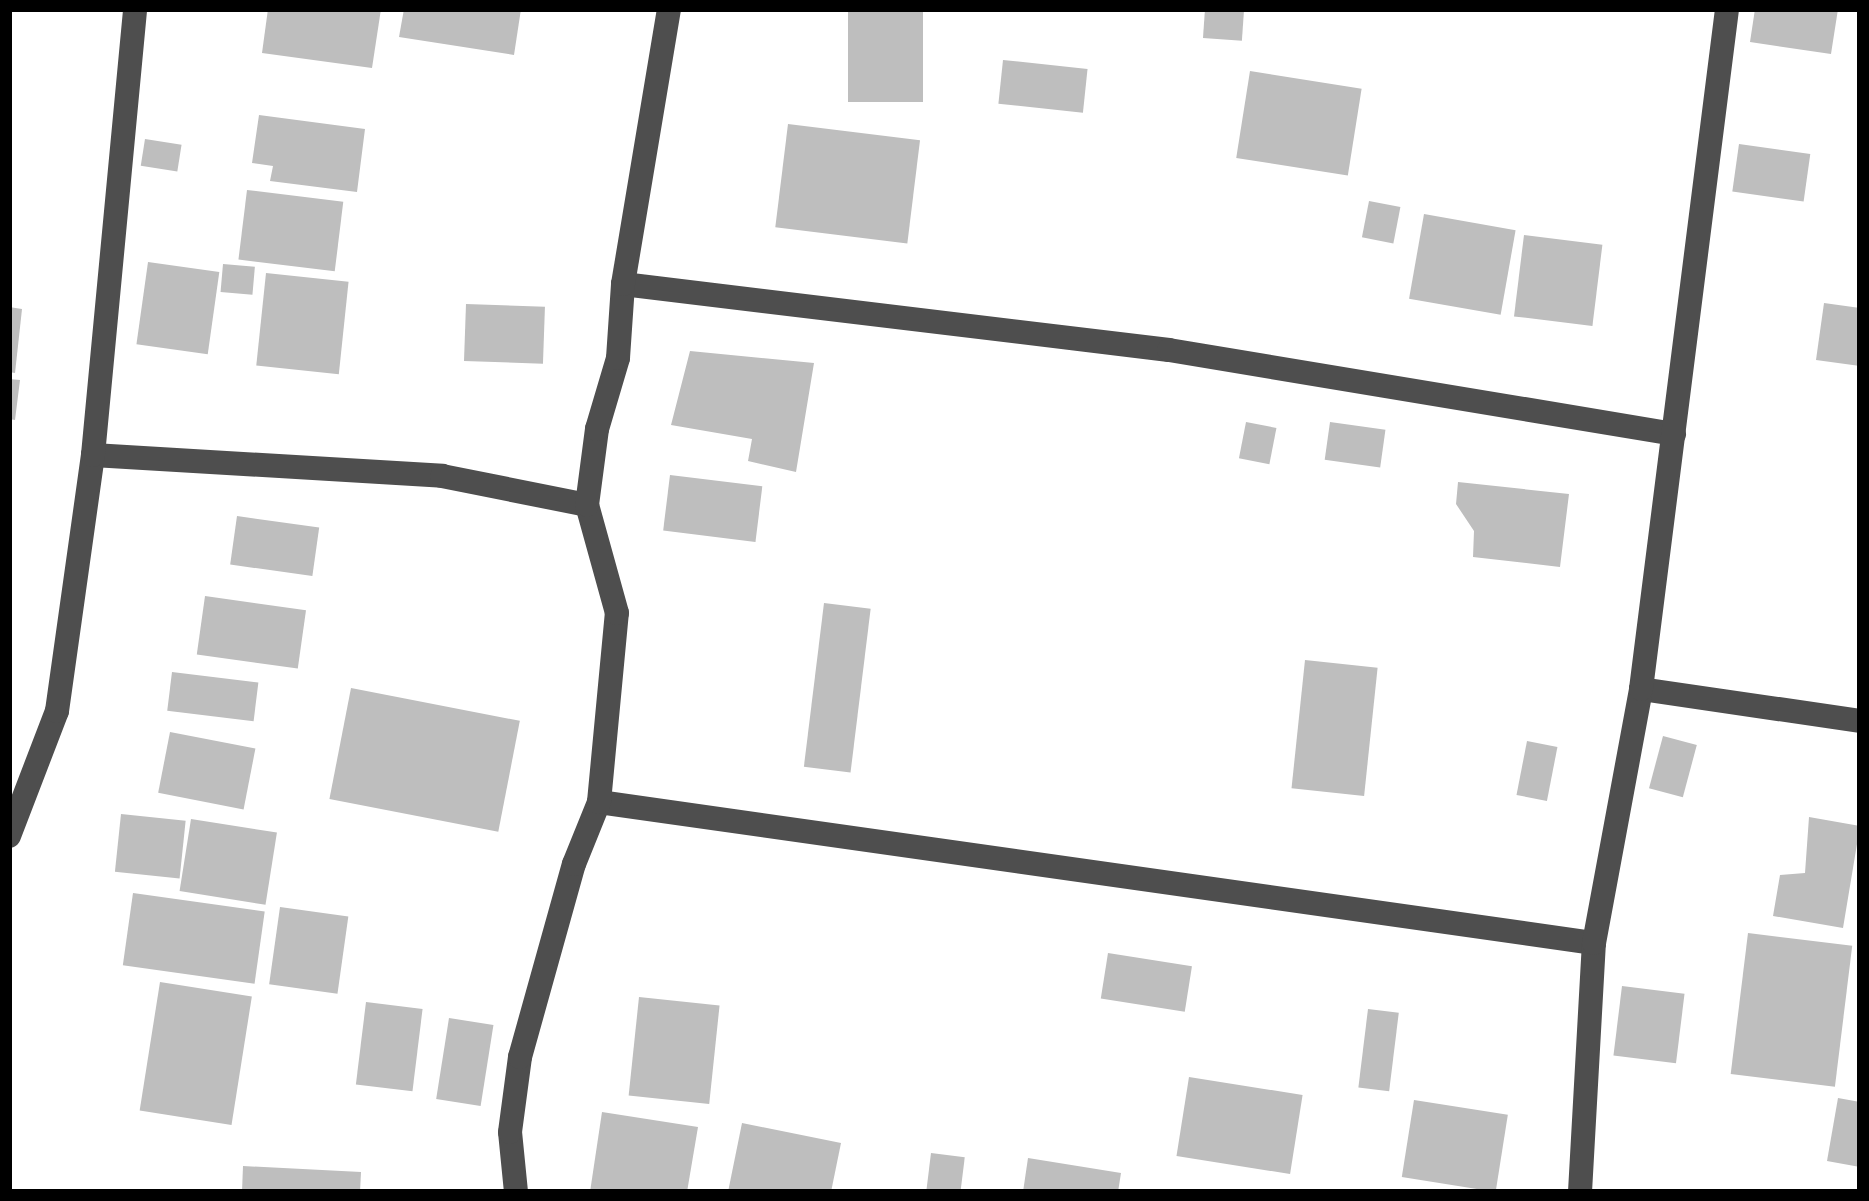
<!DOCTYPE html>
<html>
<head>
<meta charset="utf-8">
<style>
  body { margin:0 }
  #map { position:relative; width:1869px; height:1201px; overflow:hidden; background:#fff; font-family:"Exo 2",sans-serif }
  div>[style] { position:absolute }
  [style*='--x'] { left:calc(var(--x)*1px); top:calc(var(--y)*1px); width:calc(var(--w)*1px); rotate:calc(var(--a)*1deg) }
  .building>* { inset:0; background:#bebebe; transform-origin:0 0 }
  .street>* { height:24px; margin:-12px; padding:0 12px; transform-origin:12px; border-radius:12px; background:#4e4e4e }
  span { translate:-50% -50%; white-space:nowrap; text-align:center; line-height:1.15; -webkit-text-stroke:12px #fff; paint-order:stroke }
  .frame { position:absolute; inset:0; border:12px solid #000; pointer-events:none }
</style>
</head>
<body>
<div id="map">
  <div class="building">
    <i style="clip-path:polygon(268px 9px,381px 9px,372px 68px,262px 53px)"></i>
    <i style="clip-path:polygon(404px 9px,521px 9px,514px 55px,399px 37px)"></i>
    <i style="left:848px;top:9px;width:75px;height:93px"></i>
    <i style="left:1205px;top:9px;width:39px;height:29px;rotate:4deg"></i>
    <i style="clip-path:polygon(1755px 9px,1838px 9px,1831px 54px,1750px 42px)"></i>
    <i style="left:1003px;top:60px;width:85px;height:44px;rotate:6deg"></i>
    <i style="left:1250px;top:71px;width:113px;height:88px;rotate:9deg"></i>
    <i style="clip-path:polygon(259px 115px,365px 129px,357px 192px,270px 181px,273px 166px,252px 163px)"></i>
    <i style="left:788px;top:124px;width:133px;height:104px;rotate:7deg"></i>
    <i style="left:145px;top:139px;width:37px;height:27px;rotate:9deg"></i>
    <i style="left:1739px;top:144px;width:72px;height:48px;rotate:8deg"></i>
    <i style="left:247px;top:190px;width:97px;height:70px;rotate:7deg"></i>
    <i style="left:1369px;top:201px;width:32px;height:37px;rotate:11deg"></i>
    <i style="left:1424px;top:214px;width:93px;height:86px;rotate:10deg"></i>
    <i style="left:1524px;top:235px;width:79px;height:82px;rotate:7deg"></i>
    <i style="left:148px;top:262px;width:72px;height:83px;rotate:8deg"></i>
    <i style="left:223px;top:264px;width:32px;height:28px;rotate:5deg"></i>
    <i style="left:266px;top:273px;width:83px;height:93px;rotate:6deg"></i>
    <i style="clip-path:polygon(1824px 303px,1860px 308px,1860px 366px,1816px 360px)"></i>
    <i style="left:466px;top:304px;width:79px;height:57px;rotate:2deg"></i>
    <i style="clip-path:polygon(9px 307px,22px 309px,15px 373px,9px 372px)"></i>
    <i style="clip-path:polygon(690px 351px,814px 363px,796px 472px,748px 461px,752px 439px,671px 425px)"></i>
    <i style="clip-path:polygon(9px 379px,20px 380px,15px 420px,9px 419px)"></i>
    <i style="left:1246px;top:422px;width:31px;height:37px;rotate:11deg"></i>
    <i style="left:1330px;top:422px;width:56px;height:38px;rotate:8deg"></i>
    <i style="left:670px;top:475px;width:93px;height:56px;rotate:7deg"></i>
    <i style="clip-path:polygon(1458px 482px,1569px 494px,1560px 567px,1473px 557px,1474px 531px,1456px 504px)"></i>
    <i style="left:237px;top:516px;width:83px;height:49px;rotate:8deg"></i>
    <i style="left:205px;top:596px;width:102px;height:59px;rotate:8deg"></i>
    <i style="left:824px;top:603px;width:47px;height:165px;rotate:7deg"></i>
    <i style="left:1305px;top:660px;width:73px;height:129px;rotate:6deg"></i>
    <i style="left:172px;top:672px;width:87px;height:39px;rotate:7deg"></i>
    <i style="left:351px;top:688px;width:172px;height:113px;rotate:11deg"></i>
    <i style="left:170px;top:732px;width:87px;height:62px;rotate:11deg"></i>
    <i style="left:1663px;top:736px;width:35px;height:54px;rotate:15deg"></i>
    <i style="left:1527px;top:741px;width:31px;height:55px;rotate:11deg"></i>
    <i style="left:121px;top:814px;width:65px;height:58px;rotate:6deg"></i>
    <i style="clip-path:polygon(1809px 817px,1860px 826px,1843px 928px,1773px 916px,1780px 875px,1805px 873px)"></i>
    <i style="left:191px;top:819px;width:87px;height:73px;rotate:9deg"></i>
    <i style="left:133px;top:893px;width:133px;height:73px;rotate:8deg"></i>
    <i style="left:280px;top:907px;width:69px;height:78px;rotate:8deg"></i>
    <i style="left:1748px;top:933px;width:105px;height:142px;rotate:7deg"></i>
    <i style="left:1108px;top:953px;width:85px;height:46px;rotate:9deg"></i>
    <i style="left:160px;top:982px;width:93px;height:130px;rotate:9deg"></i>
    <i style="left:1622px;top:986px;width:63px;height:70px;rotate:7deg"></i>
    <i style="left:639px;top:997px;width:81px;height:99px;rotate:6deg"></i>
    <i style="left:366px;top:1002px;width:57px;height:83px;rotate:7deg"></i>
    <i style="left:1368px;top:1009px;width:31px;height:79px;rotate:7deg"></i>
    <i style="left:449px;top:1018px;width:45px;height:82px;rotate:9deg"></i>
    <i style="left:1189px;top:1077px;width:115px;height:80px;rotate:9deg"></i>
    <i style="clip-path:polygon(1838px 1098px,1860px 1102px,1860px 1167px,1827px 1161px)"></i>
    <i style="left:1414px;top:1100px;width:95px;height:78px;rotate:9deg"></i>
    <i style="clip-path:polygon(602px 1112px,698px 1127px,687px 1192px,590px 1192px)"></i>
    <i style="clip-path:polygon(742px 1123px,841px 1143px,831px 1192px,728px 1192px)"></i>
    <i style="left:931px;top:1153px;width:34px;height:39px;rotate:7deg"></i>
    <i style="clip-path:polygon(1028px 1158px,1121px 1173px,1118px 1192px,1023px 1192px)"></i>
    <i style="clip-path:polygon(243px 1166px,361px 1172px,360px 1192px,242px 1192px)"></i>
  </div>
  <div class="street">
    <i style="--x:623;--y:284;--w:550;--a:6.89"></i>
    <i style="--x:1169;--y:350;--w:512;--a:9.44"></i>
    <i style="--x:93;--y:455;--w:350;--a:3.4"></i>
    <i style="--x:442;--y:476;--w:148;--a:11.3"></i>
    <i style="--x:1641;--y:689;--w:221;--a:8.3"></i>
    <i style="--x:599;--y:802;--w:1005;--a:8.07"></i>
    <i style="--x:9;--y:836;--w:134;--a:-69"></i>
    <i style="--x:57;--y:711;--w:259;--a:-82"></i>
    <i style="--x:93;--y:455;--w:448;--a:-84.6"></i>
    <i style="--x:516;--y:1192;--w:60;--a:-95.7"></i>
    <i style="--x:510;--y:1132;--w:76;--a:-82.4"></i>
    <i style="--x:520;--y:1057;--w:200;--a:-74.4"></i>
    <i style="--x:574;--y:864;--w:67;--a:-68"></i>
    <i style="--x:599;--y:802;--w:190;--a:-84.6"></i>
    <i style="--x:617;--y:613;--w:112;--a:-105.5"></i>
    <i style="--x:587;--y:505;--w:77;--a:-82.5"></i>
    <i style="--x:597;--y:429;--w:74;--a:-73.5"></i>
    <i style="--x:618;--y:358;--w:74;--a:-86.1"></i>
    <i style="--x:623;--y:284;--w:279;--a:-80.5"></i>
    <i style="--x:1580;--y:1192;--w:249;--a:-86.8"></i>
    <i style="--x:1594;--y:943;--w:258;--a:-79.5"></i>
    <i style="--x:1641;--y:689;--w:685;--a:-82.79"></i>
  </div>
  <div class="frame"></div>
</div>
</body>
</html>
